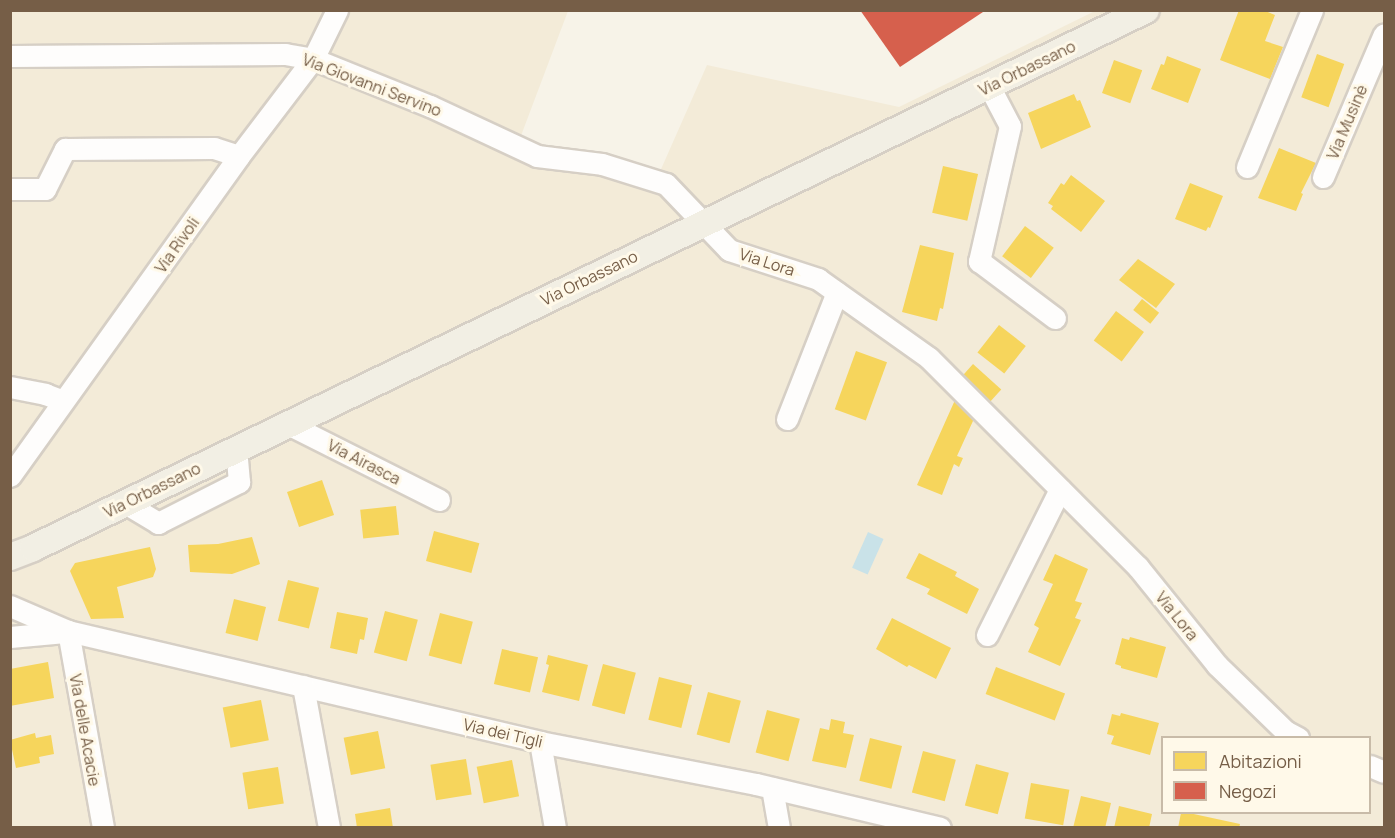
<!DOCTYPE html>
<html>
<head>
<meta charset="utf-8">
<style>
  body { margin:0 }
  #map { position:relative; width:1395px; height:838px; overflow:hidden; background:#f7f3e8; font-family:Manrope,sans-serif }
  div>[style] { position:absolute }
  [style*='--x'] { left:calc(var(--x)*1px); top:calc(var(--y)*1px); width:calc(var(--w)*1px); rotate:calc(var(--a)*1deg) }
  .residential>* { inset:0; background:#f3ebd8 }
  .water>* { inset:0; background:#c9e2e8; transform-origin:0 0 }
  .homes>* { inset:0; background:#f6d55c; transform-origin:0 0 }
  .shops>* { inset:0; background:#d6604d }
  .roads { filter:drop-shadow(2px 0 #d6cfc5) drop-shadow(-2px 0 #d6cfc5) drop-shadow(0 2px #d6cfc5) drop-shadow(0 -2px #d6cfc5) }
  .minor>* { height:21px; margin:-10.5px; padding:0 10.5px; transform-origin:10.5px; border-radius:10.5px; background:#fefdfc }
  .major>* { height:26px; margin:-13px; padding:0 13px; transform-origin:13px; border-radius:13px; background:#f2efe4 }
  span { translate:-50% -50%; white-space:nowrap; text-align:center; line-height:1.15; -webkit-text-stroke:6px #fff9e9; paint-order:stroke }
  .street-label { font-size:16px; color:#765e47 }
  .frame { position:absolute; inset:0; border:12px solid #765e47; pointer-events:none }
  .legend { position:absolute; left:1161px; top:736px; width:210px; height:78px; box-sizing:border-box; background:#fff9e9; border:2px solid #c8bba8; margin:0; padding:8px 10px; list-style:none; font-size:18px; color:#765e47 }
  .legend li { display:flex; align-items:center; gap:12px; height:30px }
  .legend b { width:30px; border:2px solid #c8bba8 }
</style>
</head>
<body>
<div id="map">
  <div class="residential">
    <i style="clip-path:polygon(evenodd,10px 11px,568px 11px,519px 141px,595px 153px,658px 176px,707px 65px,899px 107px,1095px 11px,1384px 11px,1384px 827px,11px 827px,10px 11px,1162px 738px,1370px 738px,1370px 812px,1162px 812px,1162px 738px)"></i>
  </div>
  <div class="water">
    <i style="left:868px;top:532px;width:17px;height:39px;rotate:24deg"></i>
  </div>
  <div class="homes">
    <i style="clip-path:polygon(1239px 10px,1263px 10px,1275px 15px,1265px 41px,1283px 47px,1270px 79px,1220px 60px)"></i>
    <i style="left:1317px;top:54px;width:29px;height:46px;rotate:20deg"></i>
    <i style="clip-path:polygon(1167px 56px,1201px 69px,1188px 103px,1151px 89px,1161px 64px,1164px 65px)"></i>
    <i style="left:1114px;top:60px;width:30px;height:35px;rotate:20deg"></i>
    <i style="clip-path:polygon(1074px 94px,1077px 101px,1080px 100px,1091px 127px,1041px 149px,1028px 113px)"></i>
    <i style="clip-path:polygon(1279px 148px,1316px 163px,1301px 193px,1303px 194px,1296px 211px,1258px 198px)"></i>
    <i style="left:943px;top:166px;width:36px;height:48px;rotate:13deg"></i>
    <i style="clip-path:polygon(1071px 175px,1105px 201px,1081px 232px,1051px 209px,1053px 206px,1048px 203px,1061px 183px,1064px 185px)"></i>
    <i style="clip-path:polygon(1190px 183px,1223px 196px,1210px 228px,1208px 227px,1206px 231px,1175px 219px)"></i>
    <i style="left:1025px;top:226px;width:36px;height:38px;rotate:37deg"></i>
    <i style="clip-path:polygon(920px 245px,954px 253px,943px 309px,940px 308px,937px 321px,902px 312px)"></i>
    <i style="clip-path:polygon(1138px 259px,1175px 284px,1156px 308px,1119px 280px)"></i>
    <i style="left:1142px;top:299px;width:22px;height:14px;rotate:39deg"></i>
    <i style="left:1116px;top:311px;width:35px;height:37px;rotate:37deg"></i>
    <i style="left:999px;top:325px;width:34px;height:35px;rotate:38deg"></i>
    <i style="left:856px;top:351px;width:33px;height:62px;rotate:20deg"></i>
    <i style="left:973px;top:364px;width:38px;height:18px;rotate:42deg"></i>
    <i style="clip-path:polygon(955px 400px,978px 410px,957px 456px,963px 458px,959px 467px,954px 464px,942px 495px,917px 485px)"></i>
    <i style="left:322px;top:480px;width:37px;height:37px;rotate:71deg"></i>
    <i style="left:396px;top:506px;width:29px;height:36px;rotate:84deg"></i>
    <i style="left:434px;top:531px;width:47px;height:31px;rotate:15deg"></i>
    <i style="clip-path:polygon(252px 537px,260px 564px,232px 574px,190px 572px,188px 545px,218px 544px)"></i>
    <i style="clip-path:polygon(150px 547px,156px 569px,153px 577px,117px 587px,124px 618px,91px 619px,70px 571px,75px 563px)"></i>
    <i style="clip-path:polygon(919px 553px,957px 572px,955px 576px,979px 589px,967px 614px,927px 594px,930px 589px,906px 578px)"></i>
    <i style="clip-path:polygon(1055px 554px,1088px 569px,1075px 601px,1082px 603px,1075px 618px,1081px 620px,1060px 666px,1028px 652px,1039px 628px,1034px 625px,1053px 584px,1043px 580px)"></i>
    <i style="left:288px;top:580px;width:32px;height:42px;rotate:14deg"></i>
    <i style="left:234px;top:599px;width:33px;height:35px;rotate:14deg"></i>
    <i style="left:385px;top:611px;width:34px;height:43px;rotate:15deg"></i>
    <i style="clip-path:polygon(337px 612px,368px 618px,364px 640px,360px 639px,357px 654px,330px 648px)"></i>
    <i style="left:440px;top:613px;width:34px;height:44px;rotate:15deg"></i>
    <i style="clip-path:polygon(892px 618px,951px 648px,936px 679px,909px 665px,907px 667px,876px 649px)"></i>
    <i style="clip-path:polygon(1130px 637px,1166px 647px,1157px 678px,1121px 668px,1121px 666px,1115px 664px,1122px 638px,1129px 640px)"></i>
    <i style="left:502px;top:649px;width:37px;height:36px;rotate:13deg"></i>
    <i style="clip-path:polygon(548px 655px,588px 665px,579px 701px,542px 692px,549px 665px,546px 664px)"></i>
    <i style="clip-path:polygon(48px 662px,54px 698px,10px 706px,10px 669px)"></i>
    <i style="left:603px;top:664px;width:34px;height:43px;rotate:15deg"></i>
    <i style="left:996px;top:667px;width:74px;height:29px;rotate:21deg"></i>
    <i style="left:659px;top:677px;width:34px;height:44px;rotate:14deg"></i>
    <i style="left:708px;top:692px;width:34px;height:44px;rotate:15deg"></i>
    <i style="left:261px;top:700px;width:41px;height:39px;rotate:79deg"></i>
    <i style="left:767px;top:710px;width:34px;height:44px;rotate:15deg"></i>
    <i style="clip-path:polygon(1121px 713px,1159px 723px,1150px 755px,1111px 744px,1114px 736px,1107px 734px,1112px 714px,1120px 716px)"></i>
    <i style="clip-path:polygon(831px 719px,845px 722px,843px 733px,854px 735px,846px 768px,812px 761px,820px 728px,829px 730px)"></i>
    <i style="left:378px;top:731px;width:38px;height:35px;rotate:79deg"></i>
    <i style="clip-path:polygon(35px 733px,36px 738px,51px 735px,54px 754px,39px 757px,40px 763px,16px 768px,10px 740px)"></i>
    <i style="left:870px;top:738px;width:33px;height:44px;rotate:14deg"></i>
    <i style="left:923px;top:751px;width:34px;height:43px;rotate:15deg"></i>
    <i style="left:466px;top:759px;width:36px;height:36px;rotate:81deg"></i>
    <i style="left:512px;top:760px;width:37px;height:36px;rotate:79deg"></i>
    <i style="left:976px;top:764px;width:34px;height:43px;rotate:15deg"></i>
    <i style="left:278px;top:767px;width:37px;height:36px;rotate:81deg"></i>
    <i style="left:1031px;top:783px;width:39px;height:36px;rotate:10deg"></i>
    <i style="clip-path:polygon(1081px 796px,1111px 803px,1105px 828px,1073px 828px)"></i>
    <i style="clip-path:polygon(1119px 806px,1152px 814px,1149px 828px,1114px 828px)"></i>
    <i style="clip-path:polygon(390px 808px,393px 828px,357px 828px,355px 814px)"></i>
    <i style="clip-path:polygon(1181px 813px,1189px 813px,1240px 824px,1239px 828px,1178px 828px)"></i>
  </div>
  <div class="shops">
    <i style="clip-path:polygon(860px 10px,986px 10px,900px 67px)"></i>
  </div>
  <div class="roads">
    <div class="minor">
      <i style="--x:10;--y:56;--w:275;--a:-0.4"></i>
      <i style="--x:285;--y:54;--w:28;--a:10"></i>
      <i style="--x:313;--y:59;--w:126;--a:21.9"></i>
      <i style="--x:430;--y:106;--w:118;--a:25"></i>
      <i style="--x:537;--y:156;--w:65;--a:7"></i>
      <i style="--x:602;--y:164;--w:67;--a:17.4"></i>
      <i style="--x:666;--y:184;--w:91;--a:46.3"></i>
      <i style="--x:729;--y:250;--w:94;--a:18"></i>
      <i style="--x:818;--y:279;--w:136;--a:35.4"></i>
      <i style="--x:929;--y:358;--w:296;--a:45"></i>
      <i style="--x:1138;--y:567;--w:126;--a:51.1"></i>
      <i style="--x:1217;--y:665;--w:95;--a:44.1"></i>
      <i style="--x:1285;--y:731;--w:15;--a:28"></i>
      <i style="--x:989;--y:86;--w:45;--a:62.3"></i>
      <i style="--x:1010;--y:126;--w:139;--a:102.9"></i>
      <i style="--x:979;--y:261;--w:95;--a:36.9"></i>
      <i style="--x:1247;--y:167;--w:170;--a:-67.5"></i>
      <i style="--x:1323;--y:177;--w:155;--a:-66.9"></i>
      <i style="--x:10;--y:189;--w:35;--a:0"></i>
      <i style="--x:45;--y:189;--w:45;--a:-63.4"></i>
      <i style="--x:65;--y:149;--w:149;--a:-0.4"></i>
      <i style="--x:214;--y:148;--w:26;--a:18"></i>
      <i style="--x:10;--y:387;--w:36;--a:11"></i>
      <i style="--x:45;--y:394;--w:19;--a:21"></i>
      <i style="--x:787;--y:419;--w:136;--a:-68.5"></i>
      <i style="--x:288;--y:424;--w:169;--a:26.7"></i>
      <i style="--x:10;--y:476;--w:393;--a:-54.4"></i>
      <i style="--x:239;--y:156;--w:122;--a:-52.7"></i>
      <i style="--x:313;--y:59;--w:55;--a:-63.9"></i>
      <i style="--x:125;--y:503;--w:39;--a:31"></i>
      <i style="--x:158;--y:523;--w:91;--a:-26.8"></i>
      <i style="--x:239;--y:482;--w:33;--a:-95"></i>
      <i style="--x:10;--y:606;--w:63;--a:23.3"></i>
      <i style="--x:68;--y:631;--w:485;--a:13.2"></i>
      <i style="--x:540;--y:742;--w:220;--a:11"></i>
      <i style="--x:756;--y:784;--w:189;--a:13.4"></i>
      <i style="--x:68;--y:631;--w:200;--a:79.9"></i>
      <i style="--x:987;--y:635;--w:163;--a:-63.4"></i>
      <i style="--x:10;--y:637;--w:55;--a:-5.2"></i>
      <i style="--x:303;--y:686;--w:144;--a:79.6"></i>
      <i style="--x:540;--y:742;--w:87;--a:80.1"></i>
      <i style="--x:1370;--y:766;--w:15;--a:23"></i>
      <i style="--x:772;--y:788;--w:41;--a:80.1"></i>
    </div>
    <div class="major">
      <i style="--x:10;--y:557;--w:25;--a:-21"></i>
      <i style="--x:33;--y:548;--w:1236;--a:-25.8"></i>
    </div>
  </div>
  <div class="street-label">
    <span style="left:1027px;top:68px;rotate:-26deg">Via Orbassano</span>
    <span style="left:372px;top:85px;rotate:21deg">Via Giovanni Servino</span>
    <span style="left:1347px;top:122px;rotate:-67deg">Via Musinè</span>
    <span style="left:177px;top:245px;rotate:-55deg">Via Rivoli</span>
    <span style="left:767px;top:262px;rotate:18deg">Via Lora</span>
    <span style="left:589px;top:278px;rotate:-26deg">Via Orbassano</span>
    <span style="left:364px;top:462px;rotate:27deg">Via Airasca</span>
    <span style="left:152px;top:490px;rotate:-26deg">Via Orbassano</span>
    <span style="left:1177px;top:616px;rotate:51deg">Via Lora</span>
    <span style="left:85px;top:730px;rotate:80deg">Via delle Acacie</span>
    <span style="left:503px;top:733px;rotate:13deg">Via dei Tigli</span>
  </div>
  <div class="frame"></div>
  <ul class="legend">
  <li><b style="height:16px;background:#f6d55c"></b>Abitazioni</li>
  <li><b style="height:16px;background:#d6604d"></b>Negozi</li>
  </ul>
</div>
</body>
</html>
